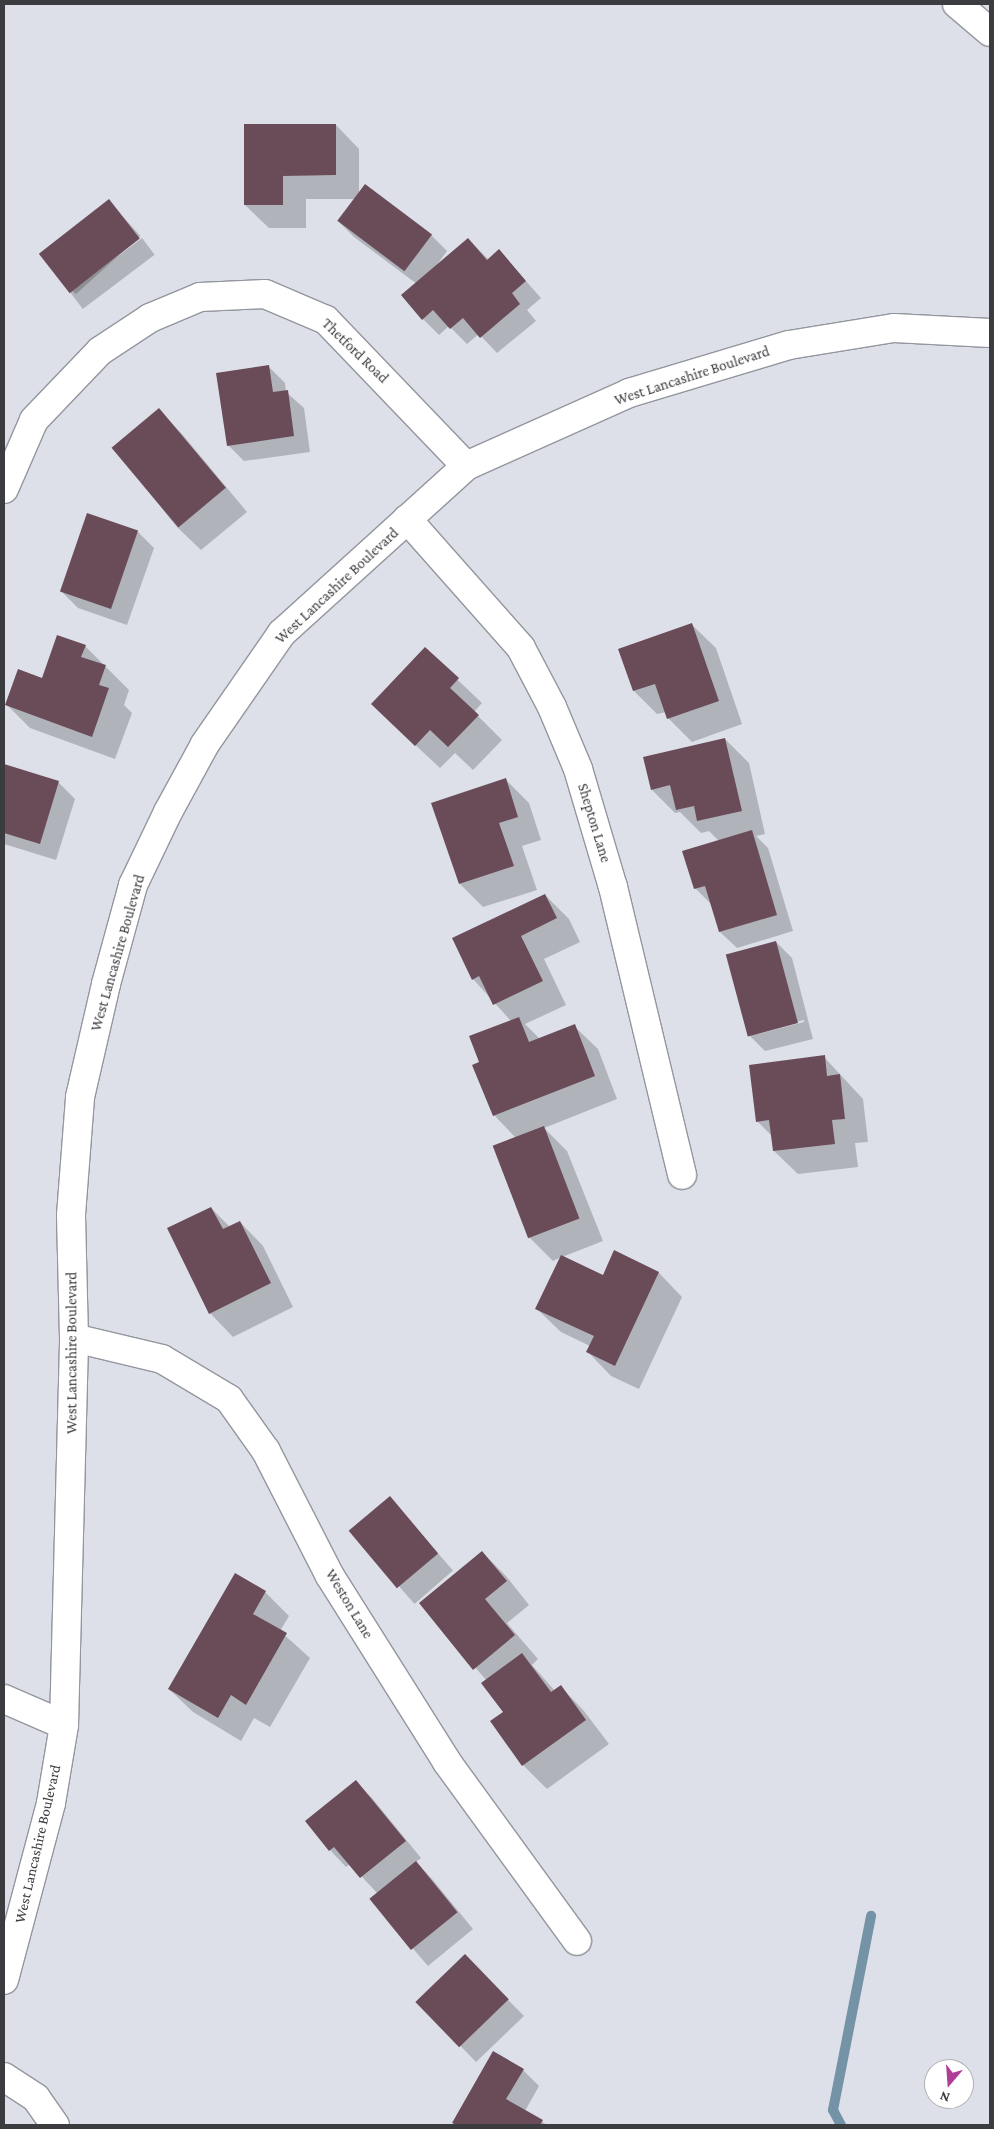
<!DOCTYPE html>
<html>
<head>
<meta charset="utf-8">
<style>
  body { margin:0 }
  #map { position:relative; width:994px; height:2129px; overflow:hidden; background:#dee0e9; font-family:"Crimson Pro",serif }
  div>[style] { position:absolute }
  [style*='--x'] { left:calc(var(--x)*1px); top:calc(var(--y)*1px); width:calc(var(--w)*1px); rotate:calc(var(--a)*1deg) }
  .shadow>* { inset:0; background:#0003; transform-origin:0 0 }
  .stream>* { height:10px; margin:-5px; padding:0 5px; transform-origin:5px; border-radius:5px; background:#7593a6 }
  .building>* { inset:0; background:#6a4c59; transform-origin:0 0 }
  .roads { filter:drop-shadow(1px 0 #93969e) drop-shadow(-1px 0 #93969e) drop-shadow(0 1px #93969e) drop-shadow(0 -1px #93969e) }
  .minor>* { height:28px; margin:-14px; padding:0 14px; transform-origin:14px; border-radius:14px; background:#fff }
  .major>* { height:28px; margin:-14px; padding:0 14px; transform-origin:14px; border-radius:14px; background:#fff }
  span { translate:-50% -50%; white-space:nowrap; text-align:center; line-height:1.15; -webkit-text-stroke:5px #fff; paint-order:stroke }
  .street-label { font-size:15px; color:#3b3c40 }
  .frame { position:absolute; inset:0; border:5px solid #3b3c40; pointer-events:none }
  .north { position:absolute; left:924px; top:2059px; width:50px; height:50px; box-sizing:border-box; background:#fff; border:1px solid #b1b1b3; border-radius:50%; rotate:198deg; font-size:14px; font-weight:700; line-height:20px; text-align:center; color:#3b3c40 }
  .north::after { content:''; display:block; margin:auto; width:18px; height:22px; background:#af3e99; clip-path:polygon(50% 0,100% 100%,50% 72%,0 100%) }
</style>
</head>
<body>
<div id="map">
  <div class="shadow">
    <i style="clip-path:polygon(336px 125px,359px 149px,359px 194px,431px 235px,447px 251px,436px 266px,468px 239px,489px 260px,499px 251px,541px 298px,527px 310px,536px 321px,497px 353px,479px 334px,467px 344px,449px 326px,439px 335px,423px 319px,417px 284px,354px 237px,338px 221px,355px 199px,306px 199px,306px 228px,269px 228px,245px 205px)"></i>
    <i style="left:109px;top:201px;width:47px;height:87px;rotate:48deg"></i>
    <i style="left:142px;top:238px;width:21px;height:90px;rotate:53deg"></i>
    <i style="clip-path:polygon(269px 367px,285px 383px,286px 392px,304px 408px,310px 452px,244px 461px,228px 445px)"></i>
    <i style="clip-path:polygon(159px 410px,182px 434px,247px 512px,201px 550px,177px 527px,113px 448px)"></i>
    <i style="clip-path:polygon(88px 515px,138px 532px,154px 548px,127px 625px,78px 608px,61px 591px)"></i>
    <i style="clip-path:polygon(692px 625px,716px 648px,742px 724px,692px 742px,668px 718px,666px 712px,657px 714px,634px 691px,619px 649px)"></i>
    <i style="clip-path:polygon(85px 646px,129px 690px,124px 705px,132px 713px,115px 759px,30px 728px,6px 704px)"></i>
    <i style="clip-path:polygon(425px 649px,482px 703px,474px 712px,502px 740px,473px 770px,455px 753px,440px 768px,396px 727px)"></i>
    <i style="clip-path:polygon(725px 739px,749px 763px,765px 834px,756px 836px,768px 848px,793px 931px,737px 948px,720px 932px,711px 904px,695px 888px,719px 841px,709px 831px,701px 833px,680px 812px,675px 813px,652px 790px)"></i>
    <i style="clip-path:polygon(4px 766px,59px 783px,75px 799px,56px 860px,4px 844px)"></i>
    <i style="clip-path:polygon(506px 780px,529px 803px,541px 840px,522px 846px,537px 890px,483px 907px,460px 884px)"></i>
    <i style="clip-path:polygon(545px 895px,569px 919px,580px 942px,544px 959px,566px 1005px,525px 1024px,540px 1039px,574px 1026px,598px 1049px,617px 1099px,544px 1128px,567px 1151px,603px 1241px,562px 1257px,603px 1276px,615px 1252px,659px 1273px,682px 1297px,639px 1389px,611px 1376px,588px 1352px,590px 1346px,561px 1332px,537px 1309px,561px 1257px,553px 1261px,529px 1237px,516px 1138px,494px 1115px,481px 1062px,511px 1021px,473px 979px)"></i>
    <i style="clip-path:polygon(evenodd,776px 942px,792px 958px,813px 1039px,765px 1051px,749px 1035px,776px 942px,804px 1020px,804px 1022px,758px 1034px,758px 1032px,804px 1020px)"></i>
    <i style="clip-path:polygon(824px 1057px,863px 1099px,868px 1142px,855px 1143px,858px 1167px,798px 1174px,774px 1151px,772px 1136px,757px 1121px)"></i>
    <i style="clip-path:polygon(211px 1208px,230px 1227px,240px 1222px,263px 1246px,293px 1307px,233px 1337px,210px 1313px)"></i>
    <i style="left:390px;top:1498px;width:96px;height:51px;rotate:49deg"></i>
    <i style="clip-path:polygon(482px 1552px,506px 1576px,529px 1605px,507px 1623px,538px 1659px,532px 1665px,555px 1691px,561px 1687px,584px 1711px,609px 1744px,547px 1789px,523px 1765px,492px 1722px,504px 1713px,487px 1681px,420px 1604px)"></i>
    <i style="clip-path:polygon(235px 1575px,265px 1592px,289px 1616px,280px 1631px,310px 1658px,270px 1727px,254px 1718px,241px 1741px,193px 1712px,169px 1689px)"></i>
    <i style="clip-path:polygon(356px 1782px,372px 1798px,421px 1858px,416px 1862px,432px 1879px,473px 1929px,428px 1966px,371px 1900px,378px 1894px,350px 1864px,346px 1867px,330px 1850px,307px 1821px)"></i>
    <i style="clip-path:polygon(481px 1972px,524px 2016px,476px 2062px,418px 2002px)"></i>
    <i style="clip-path:polygon(523px 2070px,539px 2086px,525px 2111px,547px 2125px,456px 2125px,453px 2122px)"></i>
  </div>
  <div class="stream">
    <i style="--x:841;--y:2125;--w:17;--a:-118"></i>
    <i style="--x:833;--y:2110;--w:198;--a:-78.9"></i>
  </div>
  <div class="building">
    <i style="clip-path:polygon(244px 124px,336px 124px,336px 175px,283px 176px,283px 205px,244px 205px)"></i>
    <i style="left:365px;top:184px;width:84px;height:46px;rotate:37deg"></i>
    <i style="left:109px;top:199px;width:50px;height:89px;rotate:52deg"></i>
    <i style="clip-path:polygon(468px 238px,487px 260px,499px 249px,526px 281px,512px 293px,520px 304px,480px 338px,463px 318px,450px 329px,433px 310px,422px 320px,401px 295px)"></i>
    <i style="clip-path:polygon(269px 365px,273px 392px,288px 390px,294px 436px,227px 446px,216px 373px)"></i>
    <i style="left:159px;top:408px;width:104px;height:62px;rotate:50deg"></i>
    <i style="left:87px;top:513px;width:54px;height:83px;rotate:19deg"></i>
    <i style="clip-path:polygon(692px 623px,719px 701px,667px 719px,655px 684px,633px 691px,618px 649px)"></i>
    <i style="clip-path:polygon(57px 635px,86px 645px,81px 657px,106px 665px,99px 685px,109px 688px,92px 737px,5px 705px,18px 669px,42px 678px)"></i>
    <i style="clip-path:polygon(425px 647px,459px 678px,450px 688px,479px 715px,448px 747px,430px 730px,415px 746px,371px 704px)"></i>
    <i style="clip-path:polygon(725px 738px,742px 811px,697px 821px,694px 806px,676px 810px,670px 785px,651px 790px,643px 757px)"></i>
    <i style="clip-path:polygon(4px 764px,59px 781px,40px 844px,4px 833px)"></i>
    <i style="clip-path:polygon(506px 778px,518px 817px,499px 823px,514px 866px,459px 884px,431px 803px)"></i>
    <i style="clip-path:polygon(752px 830px,777px 915px,719px 932px,705px 886px,694px 889px,682px 851px)"></i>
    <i style="clip-path:polygon(545px 894px,557px 918px,521px 936px,543px 981px,493px 1005px,479px 976px,472px 980px,452px 938px)"></i>
    <i style="left:776px;top:941px;width:85px;height:52px;rotate:75deg"></i>
    <i style="clip-path:polygon(519px 1017px,529px 1042px,575px 1024px,595px 1076px,493px 1116px,472px 1065px,479px 1062px,469px 1036px)"></i>
    <i style="clip-path:polygon(825px 1055px,827px 1076px,840px 1074px,845px 1119px,832px 1120px,835px 1144px,773px 1151px,769px 1120px,756px 1122px,749px 1065px)"></i>
    <i style="left:544px;top:1126px;width:99px;height:55px;rotate:69deg"></i>
    <i style="clip-path:polygon(211px 1207px,223px 1229px,240px 1221px,271px 1283px,209px 1314px,167px 1228px)"></i>
    <i style="clip-path:polygon(614px 1250px,659px 1272px,615px 1366px,586px 1352px,594px 1336px,535px 1309px,561px 1255px,603px 1275px)"></i>
    <i style="left:390px;top:1496px;width:75px;height:54px;rotate:50deg"></i>
    <i style="clip-path:polygon(482px 1551px,507px 1581px,485px 1599px,515px 1635px,473px 1670px,419px 1603px)"></i>
    <i style="clip-path:polygon(235px 1573px,266px 1591px,253px 1614px,287px 1633px,246px 1705px,231px 1695px,218px 1718px,168px 1689px)"></i>
    <i style="clip-path:polygon(522px 1653px,551px 1692px,561px 1685px,586px 1720px,522px 1766px,490px 1721px,503px 1712px,481px 1683px)"></i>
    <i style="clip-path:polygon(356px 1780px,406px 1841px,360px 1878px,334px 1847px,329px 1851px,305px 1821px)"></i>
    <i style="left:416px;top:1861px;width:66px;height:60px;rotate:51deg"></i>
    <i style="left:465px;top:1954px;width:63px;height:69px;rotate:46deg"></i>
    <i style="clip-path:polygon(493px 2051px,524px 2069px,506px 2099px,543px 2120px,540px 2125px,457px 2125px,452px 2123px)"></i>
  </div>
  <div class="roads">
    <div class="minor">
      <i style="--x:957;--y:4;--w:43;--a:40.3"></i>
      <i style="--x:4;--y:489;--w:75;--a:-66.5"></i>
      <i style="--x:34;--y:420;--w:95;--a:-46.3"></i>
      <i style="--x:100;--y:351;--w:60;--a:-33.4"></i>
      <i style="--x:150;--y:318;--w:54;--a:-22.8"></i>
      <i style="--x:200;--y:297;--w:65;--a:-2.6"></i>
      <i style="--x:265;--y:294;--w:66;--a:23.1"></i>
      <i style="--x:326;--y:320;--w:202;--a:46.2"></i>
      <i style="--x:407;--y:519;--w:172;--a:48.5"></i>
      <i style="--x:521;--y:648;--w:67;--a:62.3"></i>
      <i style="--x:552;--y:707;--w:67;--a:67.2"></i>
      <i style="--x:578;--y:769;--w:123;--a:73.5"></i>
      <i style="--x:613;--y:887;--w:296;--a:76.5"></i>
      <i style="--x:74;--y:1338;--w:90;--a:13.4"></i>
      <i style="--x:162;--y:1359;--w:78;--a:30.8"></i>
      <i style="--x:229;--y:1399;--w:64;--a:54.6"></i>
      <i style="--x:266;--y:1451;--w:140;--a:62.9"></i>
      <i style="--x:330;--y:1576;--w:220;--a:57.8"></i>
      <i style="--x:447;--y:1762;--w:221;--a:54"></i>
      <i style="--x:4;--y:1699;--w:65;--a:23.4"></i>
      <i style="--x:4;--y:2077;--w:38;--a:33"></i>
      <i style="--x:36;--y:2098;--w:33;--a:55"></i>
    </div>
    <div class="major">
      <i style="--x:4;--y:1980;--w:183;--a:-75.1"></i>
      <i style="--x:51;--y:1803;--w:79;--a:-80.5"></i>
      <i style="--x:64;--y:1725;--w:387;--a:-88.5"></i>
      <i style="--x:74;--y:1338;--w:123;--a:-91.4"></i>
      <i style="--x:71;--y:1215;--w:118;--a:-85.6"></i>
      <i style="--x:80;--y:1097;--w:116;--a:-77"></i>
      <i style="--x:106;--y:984;--w:103;--a:-74.7"></i>
      <i style="--x:133;--y:885;--w:81;--a:-64.4"></i>
      <i style="--x:168;--y:812;--w:77;--a:-61.4"></i>
      <i style="--x:205;--y:744;--w:135;--a:-55.3"></i>
      <i style="--x:282;--y:633;--w:248;--a:-42.2"></i>
      <i style="--x:466;--y:466;--w:179;--a:-24.1"></i>
      <i style="--x:629;--y:393;--w:167;--a:-16.7"></i>
      <i style="--x:789;--y:345;--w:106;--a:-9.2"></i>
      <i style="--x:894;--y:328;--w:96;--a:3"></i>
    </div>
  </div>
  <div class="street-label">
    <span style="left:355px;top:351px;rotate:44deg">Thetford Road</span>
    <span style="left:692px;top:376px;rotate:-18deg">West Lancashire Boulevard</span>
    <span style="left:337px;top:586px;rotate:-43deg">West Lancashire Boulevard</span>
    <span style="left:594px;top:823px;rotate:73deg">Shepton Lane</span>
    <span style="left:118px;top:953px;rotate:-74deg">West Lancashire Boulevard</span>
    <span style="left:72px;top:1353px;rotate:-90deg">West Lancashire Boulevard</span>
    <span style="left:349px;top:1604px;rotate:59deg">Weston Lane</span>
    <span style="left:38px;top:1844px;rotate:-77deg">West Lancashire Boulevard</span>
  </div>
  <div class="frame"></div>
  <div class="north">N</div>
</div>
</body>
</html>
